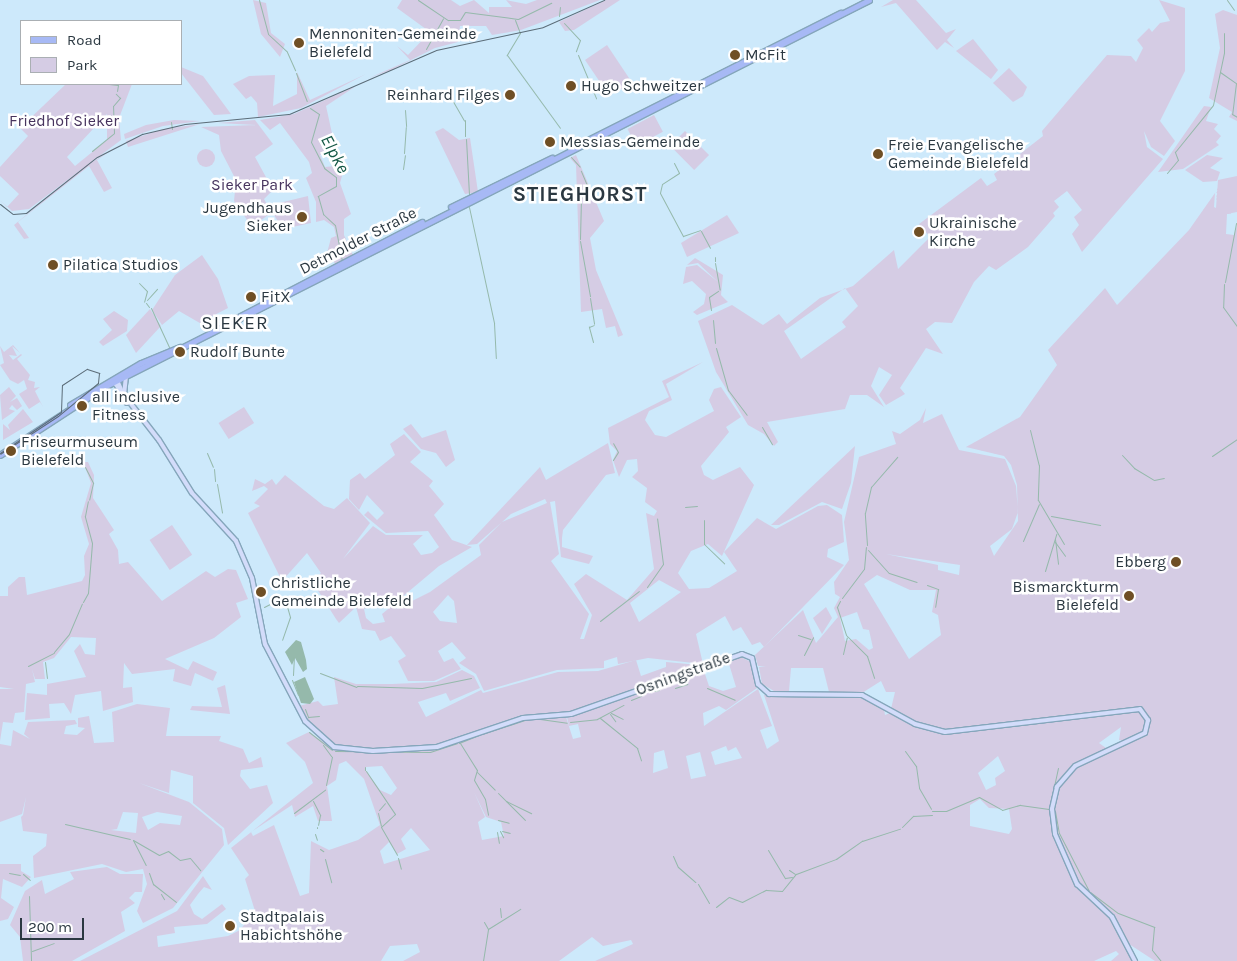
<!DOCTYPE html>
<html>
<head>
<meta charset="utf-8">
<style>
  body { margin:0 }
  #map { position:relative; width:1237px; height:961px; overflow:hidden; background:#cde9fb; font-family:Karla,sans-serif }
  div>[style] { position:absolute }
  [style*='--x'] { left:calc(var(--x)*1px); top:calc(var(--y)*1px); width:calc(var(--w)*1px); rotate:calc(var(--a)*1deg) }
  .green>* { inset:0; background:#d5cce4; transform-origin:0 0 }
  .round { border-radius:50% }
  .water>* { inset:0; background:#95b9ab }
  .stream>* { height:1px; margin:-0.5px; padding:0 0.5px; transform-origin:0.5px; border-radius:0.5px; background:#95b9ab }
  .roads { filter:drop-shadow(1px 0 #85a6bb) drop-shadow(-1px 0 #85a6bb) drop-shadow(0 1px #85a6bb) drop-shadow(0 -1px #85a6bb) }
  .secondary>* { height:4px; margin:-2px; padding:0 2px; transform-origin:2px; border-radius:2px; background:#d3dcfa }
  .primary>* { height:4.5px; margin:-2.25px; padding:0 2.25px; transform-origin:2.25px; border-radius:2.25px; background:#a7b9f5 }
  .tram>* { height:1px; margin:-0.5px; padding:0 0.5px; transform-origin:0.5px; border-radius:0.5px; background:#5b6c78 }
  .dots>* { width:14px; height:14px; translate:-50% -50%; box-sizing:border-box; border:2px solid #fff; border-radius:50% }
  span { translate:-50% -50%; white-space:nowrap; text-align:center; line-height:1.15; -webkit-text-stroke:5px #fff; paint-order:stroke }
  .poi-label { font-size:16px; color:#2b3841 }
  .left { translate:0 -50%; text-align:left }
  .right { translate:-100% -50%; text-align:right }
  .park-label { font-size:16px; color:#47345e }
  .street-label { font-size:16px; color:#2b3841 }
  .water-label { font-size:18px; color:#155846; font-style:italic }
  .quarter-label { font-size:19px; color:#2b3841; letter-spacing:1px }
  .district-label { font-size:21px; color:#2b3841; font-weight:700; letter-spacing:1px }
  .legend { position:absolute; left:20px; top:20px; width:162px; height:65px; box-sizing:border-box; background:#fff; border:1px solid #aaafb3; margin:0; padding:6px 9px; list-style:none; font-size:15px; color:#2b3841 }
  .legend li { display:flex; align-items:center; gap:10px; height:25px }
  .legend b { width:25px; border:1px solid #aaafb3 }
  .scale { position:absolute; left:20px; top:918px; width:64px; height:22px; box-sizing:border-box; border:2px solid #2b3841; border-top:0; padding-left:6px; font-size:15px; line-height:18px; white-space:nowrap; color:#2b3841; -webkit-text-stroke:4px #fff; paint-order:stroke }
</style>
</head>
<body>
<div id="map">
  <div class="green">
    <i style="clip-path:polygon(253px 0,266px 3px,271px 33px,285px 44px,280px 57px,261px 34px)"></i>
    <i style="clip-path:polygon(402px 0,451px 0,460px 6px,474px 0,489px 13px,489px 7px,512px 7px,506px 0,526px 4px,537px 0,600px 0,521px 30px,492px 35px,486px 26px,460px 26px,458px 42px,435px 48px,391px 70px,369px 78px,410px 60px,397px 46px,408px 55px,430px 32px,397px 8px)"></i>
    <i style="clip-path:polygon(606px 0,620px 0,574px 30px,565px 31px,559px 22px)"></i>
    <i style="clip-path:polygon(893px 0,916px 0,946px 33px,956px 29px,947px 40px,954px 48px,945px 42px,937px 50px,896px 3px,881px 7px)"></i>
    <i style="clip-path:polygon(evenodd,1159px 0,1185px 8px,1185px 71px,1160px 121px,1175px 141px,1164px 156px,1151px 147px,1144px 131px,1147px 147px,1163px 159px,1082px 252px,1072px 234px,1079px 225px,1074px 217px,1082px 210px,1067px 191px,1054px 201px,1059px 207px,1053px 213px,1055px 216px,1028px 247px,996px 270px,989px 266px,974px 282px,952px 323px,935px 322px,926px 329px,943px 354px,926px 348px,900px 388px,905px 394px,886px 405px,879px 395px,892px 375px,879px 367px,871px 386px,884px 407px,867px 395px,850px 395px,845px 409px,767px 422px,778px 442px,774px 446px,764px 434px,748px 425px,716px 372px,698px 321px,732px 305px,763px 325px,779px 314px,787px 324px,820px 298px,853px 286px,894px 250px,898px 269px,930px 237px,919px 224px,981px 178px,987px 186px,997px 180px,994px 174px,1043px 136px,1042px 131px,1107px 55px,1131px 56px,1136px 62px,1143px 48px,1137px 40px,1149px 28px,1152px 32px,1160px 23px,1170px 21px,1159px 0,845px 288px,858px 306px,842px 322px,846px 327px,801px 359px,784px 331px,845px 288px)"></i>
    <i style="clip-path:polygon(1223px 10px,1237px 15px,1237px 121px,1229px 117px,1232px 112px,1209px 98px,1220px 48px,1215px 14px)"></i>
    <i style="clip-path:polygon(973px 39px,998px 70px,991px 79px,956px 51px)"></i>
    <i style="clip-path:polygon(607px 45px,631px 81px,622px 89px,606px 91px,585px 60px)"></i>
    <i style="clip-path:polygon(181px 67px,203px 76px,231px 114px,214px 115px,181px 73px)"></i>
    <i style="clip-path:polygon(1009px 68px,1027px 87px,1023px 96px,1013px 102px,993px 83px)"></i>
    <i style="clip-path:polygon(297px 72px,310px 100px,366px 74px,301px 108px,258px 117px,257px 103px,251px 96px,246px 99px,233px 84px,249px 76px,275px 75px,273px 106px,297px 94px)"></i>
    <i style="clip-path:polygon(evenodd,66px 84px,132px 84px,119px 118px,121px 140px,29px 209px,12px 211px,0 200px,7px 207px,19px 194px,0 176px,0 167px,28px 136px,20px 128px,66px 84px,107px 114px,107px 140px,75px 166px,67px 157px,107px 114px)"></i>
    <i style="clip-path:polygon(356px 86px,326px 106px,335px 147px,320px 155px,325px 167px,345px 165px,340px 183px,351px 214px,344px 219px,344px 235px,353px 255px,335px 264px,331px 255px,326px 257px,331px 238px,336px 236px,334px 227px,324px 220px,316px 222px,316px 202px,306px 178px,312px 173px,309px 162px,280px 123px,270px 130px,260px 120px,294px 114px)"></i>
    <i style="clip-path:polygon(1204px 106px,1211px 107px,1206px 121px,1218px 124px,1214px 129px,1221px 136px,1216px 142px,1219px 145px,1183px 169px,1158px 172px)"></i>
    <i style="left:654px;top:115px;width:19px;height:30px;rotate:62deg"></i>
    <i style="clip-path:polygon(174px 120px,200px 121px,163px 126px,125px 139px,124px 134px,146px 125px)"></i>
    <i style="clip-path:polygon(255px 120px,273px 144px,255px 157px,273px 190px,264px 199px,270px 210px,279px 203px,308px 196px,311px 223px,283px 229px,272px 212px,252px 227px,234px 201px,236px 180px,221px 151px,219px 135px,201px 127px,256px 125px,218px 123px)"></i>
    <i style="clip-path:polygon(200px 124px,128px 147px,126px 141px,164px 129px)"></i>
    <i style="clip-path:polygon(443px 128px,459px 140px,470px 138px,478px 192px,465px 194px,435px 132px)"></i>
    <i style="left:685px;top:131px;width:34px;height:21px;rotate:45deg"></i>
    <i style="clip-path:polygon(122px 143px,97px 160px,112px 188px,104px 192px,89px 166px,18px 222px,29px 238px,24px 239px,14px 225px,86px 166px)"></i>
    <i class="round" style="left:197px;top:149px;width:18px;height:18px"></i>
    <i style="clip-path:polygon(576px 155px,604px 221px,590px 238px,596px 270px,623px 335px,618px 337px,615px 326px,606px 328px,602px 309px,581px 312px,576px 165px,570px 158px)"></i>
    <i style="clip-path:polygon(1207px 155px,1223px 158px,1210px 168px,1220px 172px,1217px 181px,1203px 182px,1185px 170px)"></i>
    <i style="clip-path:polygon(evenodd,1237px 176px,1237px 212px,1227px 214px,1226px 234px,1234px 235px,1237px 226px,1237px 961px,1155px 961px,1129px 944px,1125px 945px,1133px 961px,1111px 961px,1119px 954px,1116px 951px,1094px 961px,595px 961px,633px 944px,631px 940px,603px 946px,592px 937px,559px 961px,403px 961px,420px 952px,417px 944px,390px 946px,381px 961px,80px 961px,177px 911px,203px 876px,212px 890px,204px 887px,198px 894px,190px 905px,194px 914px,202px 919px,222px 904px,226px 909px,207px 924px,174px 927px,175px 933px,157px 936px,158px 947px,228px 936px,240px 930px,255px 911px,245px 879px,249px 875px,231px 848px,313px 783px,305px 762px,286px 743px,309px 732px,334px 749px,392px 752px,437px 748px,524px 719px,566px 717px,573px 739px,581px 737px,578px 724px,569px 726px,567px 717px,741px 657px,751px 662px,757px 688px,726px 710px,719px 706px,703px 713px,704px 726px,758px 689px,772px 726px,760px 730px,767px 749px,779px 741px,764px 695px,862px 697px,884px 709px,885px 715px,890px 713px,895px 692px,886px 692px,881px 681px,862px 693px,829px 692px,823px 668px,791px 668px,789px 691px,774px 691px,762px 684px,759px 667px,766px 666px,758px 666px,755px 655px,803px 610px,816px 643px,838px 617px,834px 608px,840px 597px,835px 594px,834px 582px,849px 560px,844px 522px,859px 457px,896px 444px,892px 431px,900px 434px,920px 420px,926px 408px,923px 423px,942px 414px,959px 450px,1005px 459px,1016px 486px,1018px 512px,1012px 529px,990px 546px,994px 556px,1018px 521px,1017px 485px,1011px 465px,1004px 456px,966px 447px,1020px 417px,1057px 365px,1048px 350px,1105px 288px,1117px 305px,1123px 299px,1189px 230px,1215px 193px,1214px 207px,1216px 208px,1218px 180px,1237px 176px,886px 554px,960px 565px,959px 575px,938px 570px,938px 565px,886px 554px,1237px 176px,877px 575px,910px 590px,936px 590px,932px 612px,938px 615px,941px 635px,909px 659px,864px 584px,877px 575px,1237px 176px,857px 612px,863px 629px,869px 630px,873px 648px,869px 650px,856px 639px,845px 641px,840px 618px,857px 612px,1237px 176px,729px 664px,736px 687px,723px 691px,709px 686px,704px 671px,729px 664px,1237px 176px,1121px 727px,1119px 740px,1127px 741px,1106px 748px,1099px 743px,1121px 727px,1237px 176px,726px 746px,728px 751px,736px 747px,742px 758px,715px 765px,711px 752px,726px 746px,1237px 176px,664px 750px,668px 768px,653px 773px,654px 753px,664px 750px,1237px 176px,700px 752px,706px 776px,691px 779px,686px 756px,700px 752px,1237px 176px,998px 756px,1005px 771px,995px 778px,996px 785px,986px 790px,978px 773px,998px 756px,1237px 176px,346px 761px,364px 779px,380px 825px,358px 840px,329px 850px,311px 841px,309px 893px,300px 896px,274px 825px,253px 836px,251px 832px,292px 805px,295px 817px,313px 806px,318px 821px,332px 821px,327px 786px,336px 780px,339px 764px,346px 761px,1237px 176px,382px 766px,397px 788px,391px 795px,380px 790px,366px 771px,366px 767px,382px 766px,1237px 176px,474px 792px,486px 817px,501px 822px,504px 836px,482px 840px,478px 822px,485px 817px,474px 792px,1237px 176px,980px 799px,989px 808px,1009px 809px,1012px 829px,1009px 834px,970px 826px,970px 805px,980px 799px,1237px 176px,411px 828px,430px 850px,384px 864px,380px 851px,389px 842px,397px 854px,406px 849px,401px 839px,411px 828px)"></i>
    <i style="clip-path:polygon(727px 215px,739px 233px,687px 257px,681px 243px)"></i>
    <i style="clip-path:polygon(202px 255px,218px 279px,228px 308px,203px 321px,205px 326px,179px 311px,162px 325px,152px 310px,175px 275px)"></i>
    <i style="clip-path:polygon(695px 258px,723px 275px,721px 295px,728px 302px,697px 315px,693px 312px,704px 304px,706px 294px,692px 281px,683px 284px,686px 267px,697px 265px,718px 282px,698px 263px,687px 265px)"></i>
    <i style="clip-path:polygon(150px 309px,161px 326px,136px 353px,126px 335px)"></i>
    <i style="clip-path:polygon(114px 311px,128px 320px,127px 331px,103px 346px,99px 342px,112px 330px,103px 319px)"></i>
    <i style="clip-path:polygon(13px 345px,20px 353px,12px 346px,17px 356px,9px 355px,13px 360px,21px 354px,22px 355px,17px 359px,30px 375px,28px 380px,35px 382px,34px 388px,40px 387px,35px 391px,43px 407px,40px 402px,29px 409px,19px 394px,27px 389px,24px 380px,18px 384px,10px 380px,0 365px,4px 363px,0 346px,4px 352px)"></i>
    <i style="clip-path:polygon(evenodd,703px 362px,666px 384px,672px 400px,649px 411px,645px 420px,655px 435px,666px 437px,714px 411px,709px 400px,714px 389px,721px 387px,741px 417px,726px 427px,729px 432px,701px 466px,704px 475px,713px 480px,740px 467px,754px 485px,722px 556px,708px 544px,691px 551px,678px 573px,689px 589px,709px 588px,737px 571px,724px 552px,757px 518px,776px 529px,818px 506px,827px 505px,842px 515px,844px 542px,828px 549px,827px 557px,844px 565px,764px 647px,760px 642px,752px 645px,741px 627px,733px 631px,725px 616px,696px 634px,703px 664px,648px 658px,618px 664px,617px 657px,604px 661px,604px 668px,557px 670px,484px 691px,476px 674px,459px 663px,466px 658px,452px 642px,438px 651px,444px 662px,453px 658px,461px 669px,434px 681px,408px 681px,398px 661px,406px 656px,391px 636px,380px 641px,375px 631px,362px 629px,356px 607px,339px 623px,336px 619px,312px 581px,321px 573px,307px 553px,282px 581px,248px 513px,260px 506px,254px 503px,268px 489px,264px 486px,252px 491px,255px 479px,265px 484px,272px 479px,276px 485px,285px 475px,324px 506px,334px 509px,347px 498px,370px 523px,343px 559px,373px 526px,386px 535px,423px 535px,413px 544px,421px 555px,432px 553px,439px 547px,428px 531px,386px 533px,364px 515px,368px 511px,377px 520px,384px 513px,367px 495px,359px 510px,349px 499px,350px 480px,360px 473px,365px 479px,395px 455px,390px 444px,404px 434px,421px 452px,410px 462px,433px 481px,429px 486px,444px 504px,434px 515px,452px 540px,472px 547px,439px 566px,395px 603px,396px 609px,430px 592px,481px 555px,479px 545px,502px 522px,547px 503px,545px 499px,511px 514px,477px 544px,467px 545px,540px 467px,546px 480px,608px 443px,615px 473px,606px 475px,563px 530px,562px 538px,562px 547px,593px 556px,589px 564px,561px 557px,555px 501px,550px 502px,559px 554px,551px 561px,589px 614px,580px 639px,584px 639px,592px 615px,574px 584px,586px 574px,627px 600px,654px 569px,646px 513px,654px 516px,657px 511px,645px 502px,647px 488px,632px 477px,638px 471px,637px 459px,627px 460px,619px 477px,613px 460px,617px 451px,610px 444px,608px 428px,669px 397px,662px 381px,703px 362px,659px 580px,681px 592px,639px 622px,630px 603px,659px 580px,703px 362px,448px 595px,454px 601px,457px 623px,440px 621px,433px 612px,448px 595px,703px 362px,386px 600px,393px 605px,382px 614px,385px 622px,373px 624px,366px 618px,364px 609px,386px 600px)"></i>
    <i style="clip-path:polygon(9px 387px,16px 396px,10px 402px,17px 398px,22px 406px,17px 410px,12px 405px,9px 409px,15px 411px,2px 420px,0 395px)"></i>
    <i style="left:244px;top:407px;width:19px;height:30px;rotate:58deg"></i>
    <i style="clip-path:polygon(23px 409px,33px 422px,3px 440px,3px 424px,10px 430px,8px 425px)"></i>
    <i style="clip-path:polygon(411px 424px,422px 438px,446px 430px,455px 460px,446px 467px,436px 453px,421px 449px,403px 429px)"></i>
    <i style="clip-path:polygon(855px 446px,851px 483px,842px 509px,822px 502px,779px 525px,771px 525px)"></i>
    <i style="clip-path:polygon(83px 462px,88px 462px,94px 475px,93px 498px,114px 530px,109px 534px,118px 550px,119px 564px,128px 562px,162px 601px,206px 571px,215px 577px,228px 569px,236px 570px,248px 599px,236px 603px,241px 617px,214px 638px,165px 659px,188px 670px,193px 661px,217px 672px,213px 681px,195px 673px,191px 686px,173px 681px,175px 669px,132px 674px,124px 663px,123px 688px,132px 687px,133px 702px,103px 711px,101px 691px,75px 695px,71px 714px,64px 703px,49px 704px,50px 718px,25px 720px,27px 693px,47px 695px,47px 684px,86px 677px,74px 651px,80px 644px,85px 654px,95px 655px,96px 638px,71px 637px,54px 658px,43px 662px,45px 679px,35px 679px,32px 669px,35px 682px,26px 684px,24px 712px,15px 713px,13px 723px,3px 722px,0 741px,0 689px,14px 689px,0 687px,0 596px,8px 596px,8px 587px,19px 577px,25px 577px,27px 595px,82px 581px,85px 575px,84px 556px,89px 544px,81px 517px,91px 483px)"></i>
    <i style="left:172px;top:525px;width:36px;height:27px;rotate:56deg"></i>
    <i style="clip-path:polygon(826px 607px,832px 618px,822px 634px,813px 618px)"></i>
    <i style="clip-path:polygon(636px 660px,641px 676px,666px 667px,666px 662px,699px 665px,565px 714px,526px 715px,435px 745px,369px 750px,336px 746px,316px 732px,299px 706px,318px 701px,323px 706px,338px 704px,334px 677px,356px 684px,392px 684px,436px 682px,462px 670px,474px 676px,480px 688px,450px 701px,446px 693px,418px 702px,426px 717px,481px 690px,483px 693px,558px 672px,598px 671px)"></i>
    <i style="clip-path:polygon(225px 685px,230px 714px,190px 710px,192px 706px,222px 707px,217px 688px)"></i>
    <i style="clip-path:polygon(evenodd,137px 704px,170px 708px,166px 736px,221px 736px,219px 741px,243px 749px,249px 763px,261px 757px,263px 767px,241px 770px,240px 776px,250px 789px,267px 785px,273px 803px,228px 845px,224px 828px,193px 803px,193px 776px,171px 770px,169px 793px,139px 783px,189px 802px,222px 829px,224px 845px,173px 908px,143px 923px,137px 911px,147px 884px,143px 869px,126px 872px,102px 864px,34px 878px,33px 856px,46px 846px,47px 834px,23px 831px,21px 817px,23px 815px,26px 797px,22px 814px,0 822px,0 744px,11px 746px,13px 730px,30px 739px,24px 734px,28px 722px,75px 720px,77px 724px,66px 726px,64px 734px,77px 735px,85px 728px,78px 727px,78px 718px,89px 716px,94px 743px,114px 742px,112px 712px,137px 704px,123px 812px,138px 813px,136px 833px,111px 830px,117px 829px,123px 812px,137px 704px,157px 812px,182px 816px,180px 825px,160px 823px,148px 830px,142px 817px,157px 812px)"></i>
    <i style="clip-path:polygon(0 864px,21px 864px,21px 871px,31px 877px,22px 887px,3px 879px,1px 898px,14px 907px,8px 919px,0 921px)"></i>
    <i style="clip-path:polygon(107px 867px,120px 874px,143px 874px,142px 892px,135px 892px,129px 898px,135px 903px,121px 912px,125px 931px,72px 961px,23px 961px,20px 937px,10px 925px,25px 891px,42px 880px,45px 894px,74px 879px,70px 872px)"></i>
  </div>
  <div class="water">
    <i style="clip-path:polygon(296px 640px,301px 642px,306px 660px,307px 669px,303px 672px,295px 658px,292px 665px,285px 652px)"></i>
    <i style="clip-path:polygon(305px 677px,314px 699px,310px 704px,301px 703px,294px 682px)"></i>
  </div>
  <div class="stream">
    <i style="--x:259;--y:0;--w:35;--a:75"></i>
    <i style="--x:268;--y:34;--w:26;--a:43"></i>
    <i style="--x:287;--y:52;--w:20;--a:66"></i>
    <i style="--x:418;--y:0;--w:36;--a:34"></i>
    <i style="--x:448;--y:20;--w:12;--a:0"></i>
    <i style="--x:460;--y:20;--w:9;--a:-58"></i>
    <i style="--x:465;--y:12;--w:53;--a:7.5"></i>
    <i style="--x:518;--y:19;--w:37;--a:-26"></i>
    <i style="--x:1227;--y:0;--w:12;--a:55"></i>
    <i style="--x:559;--y:16;--w:9;--a:-84"></i>
    <i style="--x:515;--y:20;--w:14;--a:69"></i>
    <i style="--x:520;--y:33;--w:26;--a:121"></i>
    <i style="--x:507;--y:55;--w:90;--a:54"></i>
    <i style="--x:564;--y:23;--w:23;--a:47"></i>
    <i style="--x:580;--y:40;--w:12;--a:110"></i>
    <i style="--x:426;--y:49;--w:35;--a:-61"></i>
    <i style="--x:578;--y:55;--w:47;--a:67.3"></i>
    <i style="--x:1220;--y:72;--w:19;--a:35"></i>
    <i style="--x:1236;--y:83;--w:31;--a:97"></i>
    <i style="--x:1232;--y:114;--w:6;--a:31"></i>
    <i style="--x:296;--y:73;--w:30;--a:69"></i>
    <i style="--x:109;--y:84;--w:9;--a:6"></i>
    <i style="--x:118;--y:85;--w:6;--a:99"></i>
    <i style="--x:447;--y:91;--w:34;--a:60"></i>
    <i style="--x:310;--y:108;--w:11;--a:34"></i>
    <i style="--x:319;--y:114;--w:29;--a:106"></i>
    <i style="--x:311;--y:142;--w:29;--a:63"></i>
    <i style="--x:324;--y:168;--w:15;--a:37"></i>
    <i style="--x:336;--y:177;--w:9;--a:90"></i>
    <i style="--x:336;--y:186;--w:21;--a:151"></i>
    <i style="--x:318;--y:196;--w:19;--a:74"></i>
    <i style="--x:323;--y:214;--w:16;--a:43"></i>
    <i style="--x:335;--y:225;--w:36;--a:79"></i>
    <i style="--x:405;--y:110;--w:16;--a:86"></i>
    <i style="--x:465;--y:120;--w:16;--a:90"></i>
    <i style="--x:171;--y:122;--w:7;--a:82"></i>
    <i style="--x:466;--y:139;--w:56;--a:86.9"></i>
    <i style="--x:92;--y:151;--w:28;--a:-39"></i>
    <i style="--x:114;--y:133;--w:27;--a:-92"></i>
    <i style="--x:113;--y:106;--w:11;--a:-49"></i>
    <i style="--x:120;--y:98;--w:6;--a:-135"></i>
    <i style="--x:404;--y:153;--w:26;--a:-86"></i>
    <i style="--x:571;--y:157;--w:13;--a:48"></i>
    <i style="--x:674;--y:163;--w:11;--a:63"></i>
    <i style="--x:679;--y:173;--w:20;--a:147"></i>
    <i style="--x:662;--y:184;--w:9;--a:103"></i>
    <i style="--x:660;--y:193;--w:49;--a:61.9"></i>
    <i style="--x:683;--y:236;--w:18;--a:-19"></i>
    <i style="--x:1237;--y:167;--w:2;--a:90"></i>
    <i style="--x:403;--y:169;--w:14;--a:-82"></i>
    <i style="--x:1167;--y:173;--w:17;--a:-50"></i>
    <i style="--x:1178;--y:160;--w:9;--a:-111"></i>
    <i style="--x:1175;--y:152;--w:60;--a:-51"></i>
    <i style="--x:1213;--y:105;--w:53;--a:-78.1"></i>
    <i style="--x:1224;--y:53;--w:20;--a:-90"></i>
    <i style="--x:469;--y:207;--w:119;--a:77.8"></i>
    <i style="--x:494;--y:323;--w:35;--a:87"></i>
    <i style="--x:701;--y:231;--w:19;--a:62"></i>
    <i style="--x:580;--y:239;--w:41;--a:-88.6"></i>
    <i style="--x:581;--y:198;--w:11;--a:-45"></i>
    <i style="--x:589;--y:190;--w:21;--a:-113"></i>
    <i style="--x:580;--y:241;--w:56;--a:79.7"></i>
    <i style="--x:715;--y:261;--w:4;--a:-90"></i>
    <i style="--x:715;--y:263;--w:27;--a:80"></i>
    <i style="--x:1225;--y:282;--w:60;--a:-79.4"></i>
    <i style="--x:139;--y:283;--w:11;--a:45"></i>
    <i style="--x:147;--y:291;--w:11;--a:105"></i>
    <i style="--x:1224;--y:284;--w:23;--a:92"></i>
    <i style="--x:1223;--y:307;--w:24;--a:54"></i>
    <i style="--x:590;--y:298;--w:26;--a:81"></i>
    <i style="--x:147;--y:300;--w:15;--a:-48"></i>
    <i style="--x:146;--y:303;--w:5;--a:53"></i>
    <i style="--x:151;--y:308;--w:43;--a:65.2"></i>
    <i style="--x:711;--y:310;--w:13;--a:-99"></i>
    <i style="--x:709;--y:297;--w:11;--a:-34"></i>
    <i style="--x:713;--y:320;--w:23;--a:85"></i>
    <i style="--x:593;--y:342;--w:16;--a:-105"></i>
    <i style="--x:589;--y:327;--w:5;--a:-22"></i>
    <i style="--x:716;--y:348;--w:44;--a:74.1"></i>
    <i style="--x:728;--y:390;--w:31;--a:53"></i>
    <i style="--x:762;--y:427;--w:20;--a:60"></i>
    <i style="--x:1030;--y:430;--w:36;--a:76"></i>
    <i style="--x:1039;--y:465;--w:35;--a:92"></i>
    <i style="--x:1038;--y:500;--w:51;--a:59.4"></i>
    <i style="--x:207;--y:453;--w:15;--a:67"></i>
    <i style="--x:1122;--y:455;--w:18;--a:47"></i>
    <i style="--x:1134;--y:468;--w:23;--a:31"></i>
    <i style="--x:1154;--y:480;--w:10;--a:-11"></i>
    <i style="--x:1212;--y:456;--w:30;--a:-34"></i>
    <i style="--x:613;--y:460;--w:9;--a:-58"></i>
    <i style="--x:618;--y:452;--w:10;--a:-119"></i>
    <i style="--x:85;--y:467;--w:18;--a:63"></i>
    <i style="--x:93;--y:483;--w:17;--a:103"></i>
    <i style="--x:214;--y:469;--w:12;--a:85"></i>
    <i style="--x:217;--y:484;--w:29;--a:80"></i>
    <i style="--x:685;--y:507;--w:12;--a:-5"></i>
    <i style="--x:1051;--y:516;--w:50;--a:10.4"></i>
    <i style="--x:704;--y:520;--w:24;--a:90"></i>
    <i style="--x:704;--y:544;--w:28;--a:44"></i>
    <i style="--x:1055;--y:539;--w:25;--a:83"></i>
    <i style="--x:1023;--y:541;--w:40;--a:-66.6"></i>
    <i style="--x:1055;--y:542;--w:17;--a:54"></i>
    <i style="--x:867;--y:545;--w:32;--a:-94"></i>
    <i style="--x:865;--y:513;--w:27;--a:-77"></i>
    <i style="--x:871;--y:487;--w:40;--a:-49"></i>
    <i style="--x:868;--y:550;--w:31;--a:48"></i>
    <i style="--x:889;--y:573;--w:29;--a:18"></i>
    <i style="--x:1045;--y:571;--w:39;--a:-73"></i>
    <i style="--x:927;--y:585;--w:12;--a:20"></i>
    <i style="--x:938;--y:589;--w:18;--a:99"></i>
    <i style="--x:647;--y:587;--w:28;--a:-55"></i>
    <i style="--x:663;--y:564;--w:46;--a:-97.4"></i>
    <i style="--x:842;--y:598;--w:36;--a:-53"></i>
    <i style="--x:864;--y:569;--w:22;--a:-85"></i>
    <i style="--x:840;--y:601;--w:7;--a:117"></i>
    <i style="--x:837;--y:607;--w:29;--a:72"></i>
    <i style="--x:846;--y:635;--w:30;--a:45"></i>
    <i style="--x:867;--y:656;--w:23;--a:72"></i>
    <i style="--x:83;--y:602;--w:10;--a:-61"></i>
    <i style="--x:88;--y:593;--w:50;--a:-85.4"></i>
    <i style="--x:92;--y:543;--w:28;--a:-105"></i>
    <i style="--x:85;--y:516;--w:15;--a:-79"></i>
    <i style="--x:264;--y:607;--w:16;--a:-27"></i>
    <i style="--x:278;--y:600;--w:9;--a:21"></i>
    <i style="--x:286;--y:603;--w:15;--a:74"></i>
    <i style="--x:290;--y:617;--w:24;--a:109"></i>
    <i style="--x:600;--y:621;--w:49;--a:-37.6"></i>
    <i style="--x:798;--y:635;--w:13;--a:18"></i>
    <i style="--x:54;--y:652;--w:23;--a:-50"></i>
    <i style="--x:69;--y:634;--w:33;--a:-67"></i>
    <i style="--x:843;--y:654;--w:17;--a:-77"></i>
    <i style="--x:804;--y:655;--w:20;--a:-63"></i>
    <i style="--x:45;--y:662;--w:16;--a:83"></i>
    <i style="--x:28;--y:666;--w:29;--a:-27"></i>
    <i style="--x:320;--y:673;--w:39;--a:21"></i>
    <i style="--x:293;--y:675;--w:18;--a:-87"></i>
    <i style="--x:292;--y:680;--w:16;--a:68"></i>
    <i style="--x:357;--y:686;--w:65;--a:1.8"></i>
    <i style="--x:422;--y:688;--w:50;--a:-11.5"></i>
    <i style="--x:675;--y:688;--w:13;--a:-18"></i>
    <i style="--x:707;--y:688;--w:30;--a:23"></i>
    <i style="--x:654;--y:691;--w:5;--a:-11"></i>
    <i style="--x:631;--y:700;--w:11;--a:-22"></i>
    <i style="--x:305;--y:709;--w:9;--a:69"></i>
    <i style="--x:308;--y:717;--w:11;--a:-5"></i>
    <i style="--x:611;--y:713;--w:13;--a:27"></i>
    <i style="--x:610;--y:714;--w:9;--a:54"></i>
    <i style="--x:600;--y:718;--w:48;--a:39"></i>
    <i style="--x:637;--y:748;--w:13;--a:72"></i>
    <i style="--x:540;--y:719;--w:27;--a:8"></i>
    <i style="--x:570;--y:722;--w:27;--a:-6"></i>
    <i style="--x:597;--y:719;--w:30;--a:-28"></i>
    <i style="--x:309;--y:732;--w:29;--a:38"></i>
    <i style="--x:482;--y:734;--w:45;--a:-18"></i>
    <i style="--x:459;--y:743;--w:22;--a:-22"></i>
    <i style="--x:460;--y:743;--w:32;--a:58"></i>
    <i style="--x:477;--y:770;--w:10;--a:107"></i>
    <i style="--x:474;--y:780;--w:22;--a:60"></i>
    <i style="--x:485;--y:799;--w:16;--a:79"></i>
    <i style="--x:323;--y:745;--w:14;--a:54"></i>
    <i style="--x:335;--y:751;--w:95;--a:0.6"></i>
    <i style="--x:430;--y:752;--w:28;--a:-18"></i>
    <i style="--x:905;--y:751;--w:19;--a:54"></i>
    <i style="--x:916;--y:766;--w:22;--a:82"></i>
    <i style="--x:919;--y:788;--w:24;--a:60"></i>
    <i style="--x:365;--y:767;--w:3;--a:90"></i>
    <i style="--x:366;--y:771;--w:52;--a:56"></i>
    <i style="--x:395;--y:814;--w:19;--a:137"></i>
    <i style="--x:381;--y:827;--w:32;--a:60"></i>
    <i style="--x:477;--y:772;--w:25;--a:45"></i>
    <i style="--x:326;--y:785;--w:29;--a:-78"></i>
    <i style="--x:498;--y:793;--w:38;--a:45"></i>
    <i style="--x:313;--y:801;--w:16;--a:63"></i>
    <i style="--x:320;--y:815;--w:10;--a:101"></i>
    <i style="--x:506;--y:801;--w:28;--a:26"></i>
    <i style="--x:379;--y:810;--w:9;--a:-49"></i>
    <i style="--x:932;--y:811;--w:14;--a:0"></i>
    <i style="--x:946;--y:811;--w:36;--a:-23"></i>
    <i style="--x:979;--y:797;--w:26;--a:29"></i>
    <i style="--x:1002;--y:810;--w:19;--a:-16"></i>
    <i style="--x:1020;--y:805;--w:29;--a:8"></i>
    <i style="--x:1049;--y:809;--w:42;--a:-77.6"></i>
    <i style="--x:1055;--y:811;--w:22;--a:80"></i>
    <i style="--x:1059;--y:833;--w:65;--a:62.7"></i>
    <i style="--x:294;--y:813;--w:39;--a:-37"></i>
    <i style="--x:378;--y:813;--w:13;--a:77"></i>
    <i style="--x:498;--y:820;--w:11;--a:15"></i>
    <i style="--x:65;--y:824;--w:22;--a:13"></i>
    <i style="--x:902;--y:827;--w:16;--a:-45"></i>
    <i style="--x:913;--y:816;--w:19;--a:-3"></i>
    <i style="--x:317;--y:828;--w:1;--a:-90"></i>
    <i style="--x:87;--y:829;--w:44;--a:13.1"></i>
    <i style="--x:500;--y:831;--w:7;--a:63"></i>
    <i style="--x:502;--y:831;--w:8;--a:14"></i>
    <i style="--x:497;--y:832;--w:11;--a:80"></i>
    <i style="--x:315;--y:834;--w:6;--a:72"></i>
    <i style="--x:133;--y:840;--w:30;--a:30"></i>
    <i style="--x:159;--y:855;--w:10;--a:-24"></i>
    <i style="--x:168;--y:851;--w:15;--a:37"></i>
    <i style="--x:180;--y:860;--w:10;--a:-11"></i>
    <i style="--x:190;--y:858;--w:16;--a:50"></i>
    <i style="--x:133;--y:840;--w:28;--a:63"></i>
    <i style="--x:320;--y:849;--w:4;--a:34"></i>
    <i style="--x:768;--y:850;--w:33;--a:59"></i>
    <i style="--x:785;--y:878;--w:7;--a:-8"></i>
    <i style="--x:673;--y:856;--w:12;--a:66"></i>
    <i style="--x:678;--y:867;--w:23;--a:41"></i>
    <i style="--x:398;--y:858;--w:11;--a:75"></i>
    <i style="--x:325;--y:859;--w:24;--a:75"></i>
    <i style="--x:789;--y:870;--w:7;--a:34"></i>
    <i style="--x:9;--y:873;--w:11;--a:10"></i>
    <i style="--x:149;--y:873;--w:12;--a:70"></i>
    <i style="--x:153;--y:884;--w:29;--a:38"></i>
    <i style="--x:23;--y:874;--w:9;--a:41"></i>
    <i style="--x:698;--y:884;--w:22;--a:60"></i>
    <i style="--x:1090;--y:892;--w:35;--a:37"></i>
    <i style="--x:1118;--y:913;--w:39;--a:21"></i>
    <i style="--x:1154;--y:927;--w:23;--a:95"></i>
    <i style="--x:1152;--y:950;--w:14;--a:51"></i>
    <i style="--x:1161;--y:961;--w:8;--a:0"></i>
    <i style="--x:161;--y:894;--w:6;--a:59"></i>
    <i style="--x:29;--y:896;--w:65;--a:88.2"></i>
    <i style="--x:716;--y:907;--w:16;--a:-38"></i>
    <i style="--x:729;--y:897;--w:14;--a:21"></i>
    <i style="--x:742;--y:902;--w:27;--a:-27"></i>
    <i style="--x:766;--y:890;--w:16;--a:4"></i>
    <i style="--x:782;--y:891;--w:22;--a:-51"></i>
    <i style="--x:796;--y:874;--w:43;--a:-20.6"></i>
    <i style="--x:836;--y:859;--w:32;--a:-35"></i>
    <i style="--x:862;--y:841;--w:40;--a:-18"></i>
    <i style="--x:500;--y:908;--w:9;--a:84"></i>
    <i style="--x:484;--y:922;--w:8;--a:60"></i>
    <i style="--x:32;--y:951;--w:23;--a:-20"></i>
    <i style="--x:483;--y:961;--w:32;--a:-81"></i>
    <i style="--x:488;--y:929;--w:38;--a:-32"></i>
  </div>
  <div class="roads">
    <div class="secondary">
      <i style="--x:117;--y:380;--w:25;--a:67"></i>
      <i style="--x:114;--y:382;--w:73;--a:52.2"></i>
      <i style="--x:159;--y:440;--w:62;--a:58.1"></i>
      <i style="--x:192;--y:493;--w:65;--a:47.5"></i>
      <i style="--x:236;--y:541;--w:40;--a:66.6"></i>
      <i style="--x:252;--y:578;--w:67;--a:78.9"></i>
      <i style="--x:265;--y:644;--w:87;--a:62.5"></i>
      <i style="--x:305;--y:721;--w:39;--a:42"></i>
      <i style="--x:334;--y:747;--w:39;--a:6"></i>
      <i style="--x:373;--y:751;--w:64;--a:-3.6"></i>
      <i style="--x:437;--y:747;--w:91;--a:-18.6"></i>
      <i style="--x:523;--y:718;--w:48;--a:-4.8"></i>
      <i style="--x:571;--y:714;--w:181;--a:-19.3"></i>
      <i style="--x:742;--y:654;--w:11;--a:22"></i>
      <i style="--x:752;--y:658;--w:27;--a:77"></i>
      <i style="--x:758;--y:684;--w:15;--a:42"></i>
      <i style="--x:769;--y:694;--w:93;--a:0.6"></i>
      <i style="--x:862;--y:695;--w:60;--a:28.7"></i>
      <i style="--x:915;--y:724;--w:31;--a:15"></i>
      <i style="--x:945;--y:732;--w:196;--a:-6.7"></i>
      <i style="--x:1140;--y:709;--w:14;--a:54"></i>
      <i style="--x:1148;--y:720;--w:13;--a:103"></i>
      <i style="--x:1145;--y:733;--w:77;--a:154.8"></i>
      <i style="--x:1075;--y:766;--w:28;--a:131"></i>
      <i style="--x:1057;--y:787;--w:23;--a:103"></i>
      <i style="--x:1052;--y:809;--w:25;--a:83"></i>
      <i style="--x:1055;--y:834;--w:55;--a:66.3"></i>
      <i style="--x:1077;--y:884;--w:48;--a:43.3"></i>
      <i style="--x:1112;--y:917;--w:50;--a:62.4"></i>
      <i style="--x:124;--y:395;--w:19;--a:-84"></i>
    </div>
    <div class="primary">
      <i style="--x:584;--y:142;--w:287;--a:-26.7"></i>
      <i style="--x:451;--y:207;--w:112;--a:-25.9"></i>
      <i style="--x:229;--y:322;--w:217;--a:-27.4"></i>
      <i style="--x:70;--y:405;--w:82;--a:-30.6"></i>
      <i style="--x:141;--y:363;--w:42;--a:-22.3"></i>
      <i style="--x:0;--y:455;--w:124;--a:-33.2"></i>
      <i style="--x:104;--y:387;--w:857;--a:-26.83"></i>
    </div>
  </div>
  <div class="tram">
    <i style="--x:0;--y:204;--w:16;--a:38"></i>
    <i style="--x:13;--y:214;--w:13;--a:-4"></i>
    <i style="--x:26;--y:213;--w:90;--a:-38.3"></i>
    <i style="--x:97;--y:157;--w:51;--a:-27.1"></i>
    <i style="--x:142;--y:134;--w:44;--a:-13.1"></i>
    <i style="--x:185;--y:124;--w:104;--a:-5.5"></i>
    <i style="--x:289;--y:114;--w:160;--a:-23.5"></i>
    <i style="--x:436;--y:50;--w:109;--a:-12.1"></i>
    <i style="--x:543;--y:27;--w:67;--a:-23.9"></i>
    <i style="--x:0;--y:453;--w:73;--a:-33.9"></i>
    <i style="--x:61;--y:412;--w:27;--a:-88"></i>
    <i style="--x:62;--y:385;--w:30;--a:-33"></i>
    <i style="--x:87;--y:369;--w:13;--a:18"></i>
    <i style="--x:99;--y:373;--w:10;--a:96"></i>
    <i style="--x:98;--y:383;--w:52;--a:140.5"></i>
    <i style="--x:58;--y:416;--w:69;--a:146.8"></i>
  </div>
  <div class="dots">
    <i style="left:299px;top:43px;background:#6f4f25"></i>
    <i style="left:735px;top:55px;background:#6f4f25"></i>
    <i style="left:571px;top:86px;background:#6f4f25"></i>
    <i style="left:510px;top:95px;background:#6f4f25"></i>
    <i style="left:550px;top:142px;background:#6f4f25"></i>
    <i style="left:878px;top:154px;background:#6f4f25"></i>
    <i style="left:302px;top:217px;background:#6f4f25"></i>
    <i style="left:919px;top:232px;background:#6f4f25"></i>
    <i style="left:53px;top:265px;background:#6f4f25"></i>
    <i style="left:251px;top:297px;background:#6f4f25"></i>
    <i style="left:180px;top:352px;background:#6f4f25"></i>
    <i style="left:82px;top:406px;background:#6f4f25"></i>
    <i style="left:11px;top:451px;background:#6f4f25"></i>
    <i style="left:1176px;top:562px;background:#6f4f25"></i>
    <i style="left:261px;top:592px;background:#6f4f25"></i>
    <i style="left:1129px;top:596px;background:#6f4f25"></i>
    <i style="left:230px;top:926px;background:#6f4f25"></i>
  </div>
  <div class="poi-label">
    <span class="left" style="left:309px;top:43px">Mennoniten-Gemeinde<br>Bielefeld</span>
    <span class="left" style="left:745px;top:55px">McFit</span>
    <span class="left" style="left:581px;top:86px">Hugo Schweitzer</span>
    <span class="right" style="left:500px;top:95px">Reinhard Filges</span>
    <span class="left" style="left:560px;top:142px">Messias-Gemeinde</span>
    <span class="left" style="left:888px;top:154px">Freie Evangelische<br>Gemeinde Bielefeld</span>
    <span class="right" style="left:292px;top:217px">Jugendhaus<br>Sieker</span>
    <span class="left" style="left:929px;top:232px">Ukrainische<br>Kirche</span>
    <span class="left" style="left:63px;top:265px">Pilatica Studios</span>
    <span class="left" style="left:261px;top:297px">FitX</span>
    <span class="left" style="left:190px;top:352px">Rudolf Bunte</span>
    <span class="left" style="left:92px;top:406px">all inclusive<br>Fitness</span>
    <span class="left" style="left:21px;top:451px">Friseurmuseum<br>Bielefeld</span>
    <span class="right" style="left:1166px;top:562px">Ebberg</span>
    <span class="left" style="left:271px;top:592px">Christliche<br>Gemeinde Bielefeld</span>
    <span class="right" style="left:1119px;top:596px">Bismarckturm<br>Bielefeld</span>
    <span class="left" style="left:240px;top:926px">Stadtpalais<br>Habichtshöhe</span>
  </div>
  <div class="park-label">
    <span style="left:64px;top:121px">Friedhof Sieker</span>
    <span style="left:252px;top:185px">Sieker Park</span>
  </div>
  <div class="street-label">
    <span style="left:358px;top:241px;rotate:-27deg">Detmolder Straße</span>
    <span style="left:683px;top:674px;rotate:-20deg">Osningstraße</span>
  </div>
  <div class="water-label">
    <span style="left:335px;top:154px;rotate:62deg">Elpke</span>
  </div>
  <div class="quarter-label">
    <span style="left:235px;top:324px">SIEKER</span>
  </div>
  <div class="district-label">
    <span style="left:580px;top:194px">STIEGHORST</span>
  </div>
  <ul class="legend">
  <li><b style="height:6px;background:#a7b9f5"></b>Road</li>
  <li><b style="height:14px;background:#d5cce4"></b>Park</li>
  </ul>
  <div class="scale">200 m</div>
</div>
</body>
</html>
